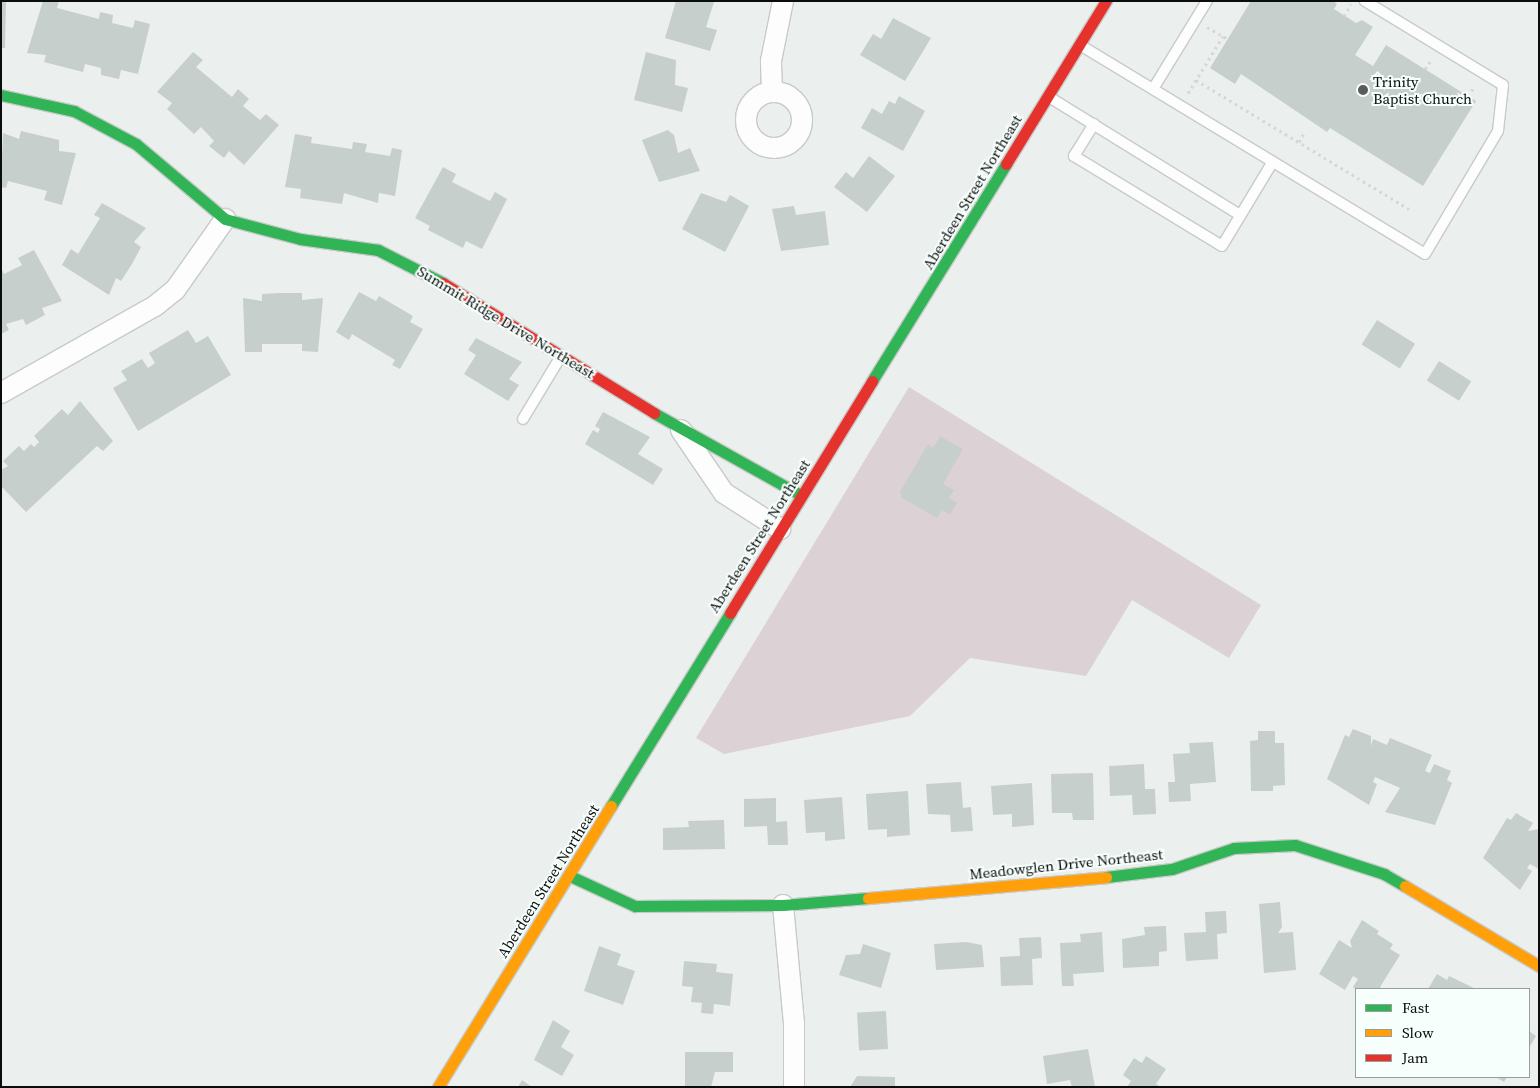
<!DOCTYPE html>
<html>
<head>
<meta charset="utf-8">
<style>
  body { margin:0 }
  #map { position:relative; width:1540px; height:1088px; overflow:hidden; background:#ebf0ee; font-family:"Source Serif 4",serif }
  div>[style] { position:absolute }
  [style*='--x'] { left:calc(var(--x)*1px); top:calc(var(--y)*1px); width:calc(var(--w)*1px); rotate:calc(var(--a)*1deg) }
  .green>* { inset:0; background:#dcd2d5 }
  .building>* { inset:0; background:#c6cfcb; transform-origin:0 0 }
  .path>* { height:3px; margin-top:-1.5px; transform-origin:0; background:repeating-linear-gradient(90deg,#d5d6d5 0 2.5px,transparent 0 6.5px) }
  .roads { filter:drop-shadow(1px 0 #c7cac9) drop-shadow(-1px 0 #c7cac9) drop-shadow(0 1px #c7cac9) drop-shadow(0 -1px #c7cac9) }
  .lane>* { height:10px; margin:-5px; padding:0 5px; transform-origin:5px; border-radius:5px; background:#fcfdfc }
  .street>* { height:20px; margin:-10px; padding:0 10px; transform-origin:10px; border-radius:10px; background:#fcfdfc }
  .street>.ring { margin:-10px; padding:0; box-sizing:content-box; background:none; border:20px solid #fcfdfc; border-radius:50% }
  .fast>* { height:11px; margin:-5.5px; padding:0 5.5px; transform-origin:5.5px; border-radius:5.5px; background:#30b455 }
  .slow>* { height:11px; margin:-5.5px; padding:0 5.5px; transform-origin:5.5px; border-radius:5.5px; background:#ff9f0a }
  .jam>* { height:11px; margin:-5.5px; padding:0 5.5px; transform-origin:5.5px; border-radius:5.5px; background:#e5322d }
  .dots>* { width:14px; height:14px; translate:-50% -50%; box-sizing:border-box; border:2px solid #f7fffc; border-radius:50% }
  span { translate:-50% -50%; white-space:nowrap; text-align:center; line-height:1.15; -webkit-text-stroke:4px #f7fffc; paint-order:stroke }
  .poi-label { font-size:15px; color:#0a0d0c }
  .left { translate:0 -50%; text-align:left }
  .street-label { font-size:15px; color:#0a0d0c }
  .frame { position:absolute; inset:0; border:2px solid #0a0d0c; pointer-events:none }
  .legend { position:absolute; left:1355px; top:988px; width:175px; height:90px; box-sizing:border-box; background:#f7fffc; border:1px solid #989e9c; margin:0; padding:6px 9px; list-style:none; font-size:15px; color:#0a0d0c }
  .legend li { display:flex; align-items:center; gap:10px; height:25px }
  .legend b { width:25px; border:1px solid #989e9c }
</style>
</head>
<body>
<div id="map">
  <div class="green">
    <i style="clip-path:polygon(909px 387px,1261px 605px,1229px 658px,1132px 600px,1086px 676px,970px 658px,910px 716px,724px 754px,696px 738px)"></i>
  </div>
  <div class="building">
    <i style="clip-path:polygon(1px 1px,6px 1px,5px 48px,1px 48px)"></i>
    <i style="clip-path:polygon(43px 1px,59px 1px,57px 8px,99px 19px,100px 12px,113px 15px,112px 23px,133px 28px,135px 20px,150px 24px,138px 74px,121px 70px,119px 79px,101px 75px,101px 68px,85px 64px,83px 72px,44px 62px,46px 55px,27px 53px)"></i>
    <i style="clip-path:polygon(676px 1px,714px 2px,706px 27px,717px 30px,710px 51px,665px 38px)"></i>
    <i style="clip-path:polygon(1251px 1px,1333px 1px,1337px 4px,1334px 9px,1356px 23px,1362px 20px,1373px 27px,1355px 55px,1373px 66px,1386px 45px,1476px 101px,1423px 186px,1330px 128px,1327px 132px,1241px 74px,1235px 84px,1210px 68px)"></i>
    <i style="clip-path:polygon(893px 18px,931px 38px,905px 81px,860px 55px,873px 34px,881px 39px)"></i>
    <i style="clip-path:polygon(193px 52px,203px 60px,196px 67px,232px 97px,238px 89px,249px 99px,243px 106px,260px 120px,266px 114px,279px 125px,244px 165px,229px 151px,224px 158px,209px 146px,214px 141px,201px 127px,194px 134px,167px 109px,172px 103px,157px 92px)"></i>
    <i style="clip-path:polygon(646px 52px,676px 60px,675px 85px,688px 88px,682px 112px,634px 100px)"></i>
    <i style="clip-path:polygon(899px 96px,925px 111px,903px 151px,861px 128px,872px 108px,882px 114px,889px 101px,895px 104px)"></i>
    <i style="clip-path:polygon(668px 130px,674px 135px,678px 153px,690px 148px,700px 171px,659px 182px,642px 140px)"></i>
    <i style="clip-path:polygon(21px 131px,59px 140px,59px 151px,76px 153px,62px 205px,44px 200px,47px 191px,8px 181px,6px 188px,1px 187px,3px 133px,19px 139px)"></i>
    <i style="clip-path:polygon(295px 134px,312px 137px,311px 143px,352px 149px,353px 142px,367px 144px,365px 152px,390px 156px,392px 148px,402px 150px,395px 196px,379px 193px,378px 203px,344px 193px,342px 204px,300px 198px,301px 189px,285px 187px)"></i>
    <i style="clip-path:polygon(869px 156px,895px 176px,867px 212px,834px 187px,846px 172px,853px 178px)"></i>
    <i style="clip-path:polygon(443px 167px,456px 174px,452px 182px,490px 201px,495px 192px,507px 199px,482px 249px,466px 241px,463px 248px,428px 230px,430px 226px,415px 218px)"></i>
    <i style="clip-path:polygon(701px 193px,726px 202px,730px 195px,749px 206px,725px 252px,682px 229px)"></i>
    <i style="clip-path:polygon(102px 203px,146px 228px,134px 242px,141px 247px,132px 264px,121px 281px,116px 278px,109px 295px,62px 265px,71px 249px,78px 254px,100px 218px,94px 215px)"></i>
    <i style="clip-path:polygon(794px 206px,796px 215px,825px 211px,829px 245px,781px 251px,772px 209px)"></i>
    <i style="clip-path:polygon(34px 250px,62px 301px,42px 308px,45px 315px,26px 325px,23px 319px,6px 324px,9px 330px,1px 334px,1px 268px,4px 274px,22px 265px,18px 258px)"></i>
    <i style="clip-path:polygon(359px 292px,376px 301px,379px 296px,413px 316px,410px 322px,423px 329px,400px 369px,392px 365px,395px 360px,352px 334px,349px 340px,336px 332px)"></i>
    <i style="clip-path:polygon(280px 293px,302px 293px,302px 300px,323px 298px,318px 352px,302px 351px,302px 344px,262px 344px,262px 352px,245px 352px,243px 298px,262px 301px,262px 294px)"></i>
    <i style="left:1377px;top:320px;width:45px;height:29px;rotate:32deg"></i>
    <i style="clip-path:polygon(188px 330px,196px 343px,208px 336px,231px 375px,138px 431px,113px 388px,127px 380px,121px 371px,142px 359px,148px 368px,155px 363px,149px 353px)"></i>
    <i style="clip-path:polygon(476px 338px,522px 362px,509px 379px,519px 385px,508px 401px,464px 374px,476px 355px,468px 350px)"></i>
    <i style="left:1439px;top:361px;width:38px;height:23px;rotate:32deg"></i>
    <i style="clip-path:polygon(80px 401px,113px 441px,103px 451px,97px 446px,26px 512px,1px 486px,1px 470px,8px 466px,3px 461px,19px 446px,24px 451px,31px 444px,34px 447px,39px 442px,34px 436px,62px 409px,68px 415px)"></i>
    <i style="clip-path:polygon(603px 412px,650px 437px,638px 454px,663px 469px,653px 485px,585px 444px,593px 430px,598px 433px,600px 429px,595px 426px)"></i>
    <i style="clip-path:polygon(940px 436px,963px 449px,943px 484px,954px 490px,949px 498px,957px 503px,950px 515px,942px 510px,937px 518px,902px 498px,900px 492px,928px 444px,933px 448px)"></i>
    <i style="clip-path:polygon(1353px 729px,1371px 736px,1371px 746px,1373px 739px,1387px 745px,1390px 738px,1432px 755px,1425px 771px,1430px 773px,1434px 764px,1451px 771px,1447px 780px,1452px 783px,1435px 825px,1385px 812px,1400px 788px,1375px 777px,1373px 782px,1377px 784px,1369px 805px,1327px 779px,1345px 735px,1349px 737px)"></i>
    <i style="clip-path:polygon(1258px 731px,1275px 731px,1275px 743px,1284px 743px,1285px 785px,1273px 786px,1273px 791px,1251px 791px,1250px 741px,1258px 740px)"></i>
    <i style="clip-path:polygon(1213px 742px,1216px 782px,1190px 784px,1191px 801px,1169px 802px,1168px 782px,1175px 782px,1173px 754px,1190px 753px,1189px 743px)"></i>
    <i style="clip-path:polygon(1144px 764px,1145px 789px,1155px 789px,1156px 814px,1133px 815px,1132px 795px,1110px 796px,1109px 766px)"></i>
    <i style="clip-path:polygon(1093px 773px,1094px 820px,1073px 820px,1072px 813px,1052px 813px,1051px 774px)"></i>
    <i style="clip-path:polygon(961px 782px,963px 808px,971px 807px,973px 831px,951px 832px,950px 815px,928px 814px,926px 784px)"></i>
    <i style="clip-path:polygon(1032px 783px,1034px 825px,1012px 827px,1012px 814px,993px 815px,991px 786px)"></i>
    <i style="clip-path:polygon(908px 791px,910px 835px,887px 837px,887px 829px,868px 830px,866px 794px)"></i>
    <i style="clip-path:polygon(842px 797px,845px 839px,825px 841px,825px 832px,806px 833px,804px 800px)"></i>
    <i style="clip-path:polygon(776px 798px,776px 822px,787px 821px,788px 845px,768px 845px,767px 826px,744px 827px,744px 799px)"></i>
    <i style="clip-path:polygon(1516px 813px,1533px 823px,1528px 831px,1539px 829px,1539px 869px,1530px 864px,1527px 868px,1532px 871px,1520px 890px,1483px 858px,1507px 818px,1511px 820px)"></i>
    <i style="clip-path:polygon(724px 820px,725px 849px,663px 850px,663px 828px,689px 827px,688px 821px)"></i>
    <i style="clip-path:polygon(1280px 902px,1282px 927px,1278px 933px,1293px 932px,1296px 970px,1264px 973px,1259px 904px)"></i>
    <i style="clip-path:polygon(1226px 911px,1227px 933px,1217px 934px,1218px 959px,1186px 961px,1184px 933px,1206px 932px,1205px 912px)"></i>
    <i style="clip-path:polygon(1362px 920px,1379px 931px,1377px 934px,1393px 944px,1390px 949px,1400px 955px,1380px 987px,1383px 989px,1356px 989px,1353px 987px,1358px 979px,1353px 976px,1345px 990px,1319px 974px,1339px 940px,1352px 948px,1350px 941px)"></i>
    <i style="clip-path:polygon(1166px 926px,1167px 951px,1159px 952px,1159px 966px,1123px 968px,1122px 939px,1145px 935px,1144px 927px)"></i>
    <i style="clip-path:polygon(1102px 932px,1104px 972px,1073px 974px,1074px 986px,1062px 986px,1060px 943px,1081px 942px,1080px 934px)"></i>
    <i style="clip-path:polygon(1041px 937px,1042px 958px,1032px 959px,1033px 985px,1001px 986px,1000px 957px,1020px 956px,1019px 938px)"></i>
    <i style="clip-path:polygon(966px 942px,982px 945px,984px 967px,936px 970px,934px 944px)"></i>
    <i style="clip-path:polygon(863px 944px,891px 953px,881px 988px,839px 975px,846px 955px,860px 954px)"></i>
    <i style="clip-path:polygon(599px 946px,621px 954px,617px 965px,635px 971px,623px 1005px,584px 991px)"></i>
    <i style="clip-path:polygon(684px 961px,717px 964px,716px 972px,733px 974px,730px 1006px,714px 1004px,713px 1014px,701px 1013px,702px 1003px,691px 1002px,693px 987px,682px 986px)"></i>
    <i style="clip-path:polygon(1437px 974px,1447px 980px,1449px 976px,1476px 989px,1428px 989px)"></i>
    <i style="left:886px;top:1011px;width:38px;height:29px;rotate:87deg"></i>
    <i style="clip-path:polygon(553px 1020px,570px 1031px,561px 1047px,574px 1055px,562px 1076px,534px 1060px)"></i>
    <i style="clip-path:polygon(1529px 1031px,1536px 1036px,1529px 1048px)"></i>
    <i style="clip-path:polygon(1088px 1049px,1095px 1087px,1072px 1087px,1070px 1080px,1047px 1084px,1043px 1056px)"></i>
    <i style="clip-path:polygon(685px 1052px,733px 1052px,733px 1072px,715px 1072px,711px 1087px,685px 1087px)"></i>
    <i style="clip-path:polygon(1146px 1056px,1166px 1069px,1156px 1084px,1161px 1087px,1127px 1087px,1131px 1081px,1123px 1075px,1134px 1058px,1142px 1063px)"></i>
    <i style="clip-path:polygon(857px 1076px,895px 1077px,895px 1087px,850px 1087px)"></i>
    <i style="clip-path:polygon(1496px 1077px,1507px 1077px,1504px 1082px)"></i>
    <i style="clip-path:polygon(522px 1080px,532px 1087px,518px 1087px)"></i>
  </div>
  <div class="path">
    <i style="--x:1344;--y:16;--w:14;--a:-60"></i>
    <i style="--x:1207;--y:27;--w:24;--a:30"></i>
    <i style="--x:1425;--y:69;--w:11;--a:-56"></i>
    <i style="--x:1196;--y:80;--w:249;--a:31.2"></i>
    <i style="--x:1188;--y:93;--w:67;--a:-58.4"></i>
    <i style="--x:1469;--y:97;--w:12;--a:-66"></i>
    <i style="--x:1299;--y:142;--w:10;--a:-61"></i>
  </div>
  <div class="roads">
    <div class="lane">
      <i style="--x:1080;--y:45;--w:403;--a:31.2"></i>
      <i style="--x:1425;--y:254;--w:143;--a:-59.3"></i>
      <i style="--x:1498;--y:131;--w:46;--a:-83.8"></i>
      <i style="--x:1503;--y:85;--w:162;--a:-148.7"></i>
      <i style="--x:1153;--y:89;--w:103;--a:-58.5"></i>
      <i style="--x:1049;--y:97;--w:225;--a:31.7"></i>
      <i style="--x:1094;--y:124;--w:38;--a:122"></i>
      <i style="--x:1074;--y:156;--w:173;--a:31.3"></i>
      <i style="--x:1222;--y:246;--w:97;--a:-58.9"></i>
      <i style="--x:523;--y:419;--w:74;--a:-58.9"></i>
    </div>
    <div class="street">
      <i style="--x:772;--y:92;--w:31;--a:-92"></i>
      <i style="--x:771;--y:61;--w:61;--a:-78.7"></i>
      <i class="ring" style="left:746px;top:92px;width:36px;height:36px"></i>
      <i style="--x:1;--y:393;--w:177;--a:-29.5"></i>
      <i style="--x:155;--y:306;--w:26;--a:-39"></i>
      <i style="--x:175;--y:290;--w:87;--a:-54.8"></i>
      <i style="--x:681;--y:430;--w:76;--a:55.7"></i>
      <i style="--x:724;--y:493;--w:67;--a:32.7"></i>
      <i style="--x:783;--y:905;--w:119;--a:84.7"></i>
      <i style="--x:794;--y:1023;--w:64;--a:90"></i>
    </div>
    <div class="fast">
      <i style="--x:1;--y:95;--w:75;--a:12.4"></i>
      <i style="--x:74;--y:111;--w:70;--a:28"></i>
      <i style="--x:136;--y:144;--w:116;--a:40.1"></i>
      <i style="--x:225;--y:219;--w:78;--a:14.9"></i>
      <i style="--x:300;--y:239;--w:79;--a:8"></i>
      <i style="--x:378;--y:250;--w:73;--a:26.9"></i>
      <i style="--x:872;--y:381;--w:255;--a:-58.3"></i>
      <i style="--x:654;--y:413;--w:168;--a:29.2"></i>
      <i style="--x:611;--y:806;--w:227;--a:-58.3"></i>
      <i style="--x:570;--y:876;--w:72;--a:24.8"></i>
      <i style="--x:635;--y:906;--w:148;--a:-0.4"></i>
      <i style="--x:783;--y:905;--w:85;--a:-4.7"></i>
      <i style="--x:1106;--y:877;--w:66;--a:-6.9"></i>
      <i style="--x:1172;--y:869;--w:65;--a:-18.7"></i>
      <i style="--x:1234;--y:848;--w:61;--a:-2.8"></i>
      <i style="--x:1295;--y:845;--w:94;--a:18"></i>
      <i style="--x:1384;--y:874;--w:24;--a:30"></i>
    </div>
    <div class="slow">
      <i style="--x:1405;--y:886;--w:156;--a:30.8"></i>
      <i style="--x:868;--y:898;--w:239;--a:-5"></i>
      <i style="--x:438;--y:1087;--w:330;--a:-58.4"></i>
    </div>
    <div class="jam">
      <i style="--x:1006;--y:164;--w:191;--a:-58.5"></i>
      <i style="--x:443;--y:283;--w:248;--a:31.6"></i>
      <i style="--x:730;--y:613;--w:272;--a:-58.5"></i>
    </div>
  </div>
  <div class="dots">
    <i style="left:1363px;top:90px;background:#595c5b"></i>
  </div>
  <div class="poi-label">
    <span class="left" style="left:1373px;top:90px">Trinity<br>Baptist Church</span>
  </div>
  <div class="street-label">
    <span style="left:972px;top:192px;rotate:-59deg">Aberdeen Street Northeast</span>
    <span style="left:506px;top:322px;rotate:31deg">Summit Ridge Drive Northeast</span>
    <span style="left:759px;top:536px;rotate:-58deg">Aberdeen Street Northeast</span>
    <span style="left:1066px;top:864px;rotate:-6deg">Meadowglen Drive Northeast</span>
    <span style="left:548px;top:881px;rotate:-58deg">Aberdeen Street Northeast</span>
  </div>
  <div class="frame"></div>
  <ul class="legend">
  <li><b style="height:6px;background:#30b455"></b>Fast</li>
  <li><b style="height:6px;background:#ff9f0a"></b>Slow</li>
  <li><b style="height:6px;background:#e5322d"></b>Jam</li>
  </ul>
</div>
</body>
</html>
